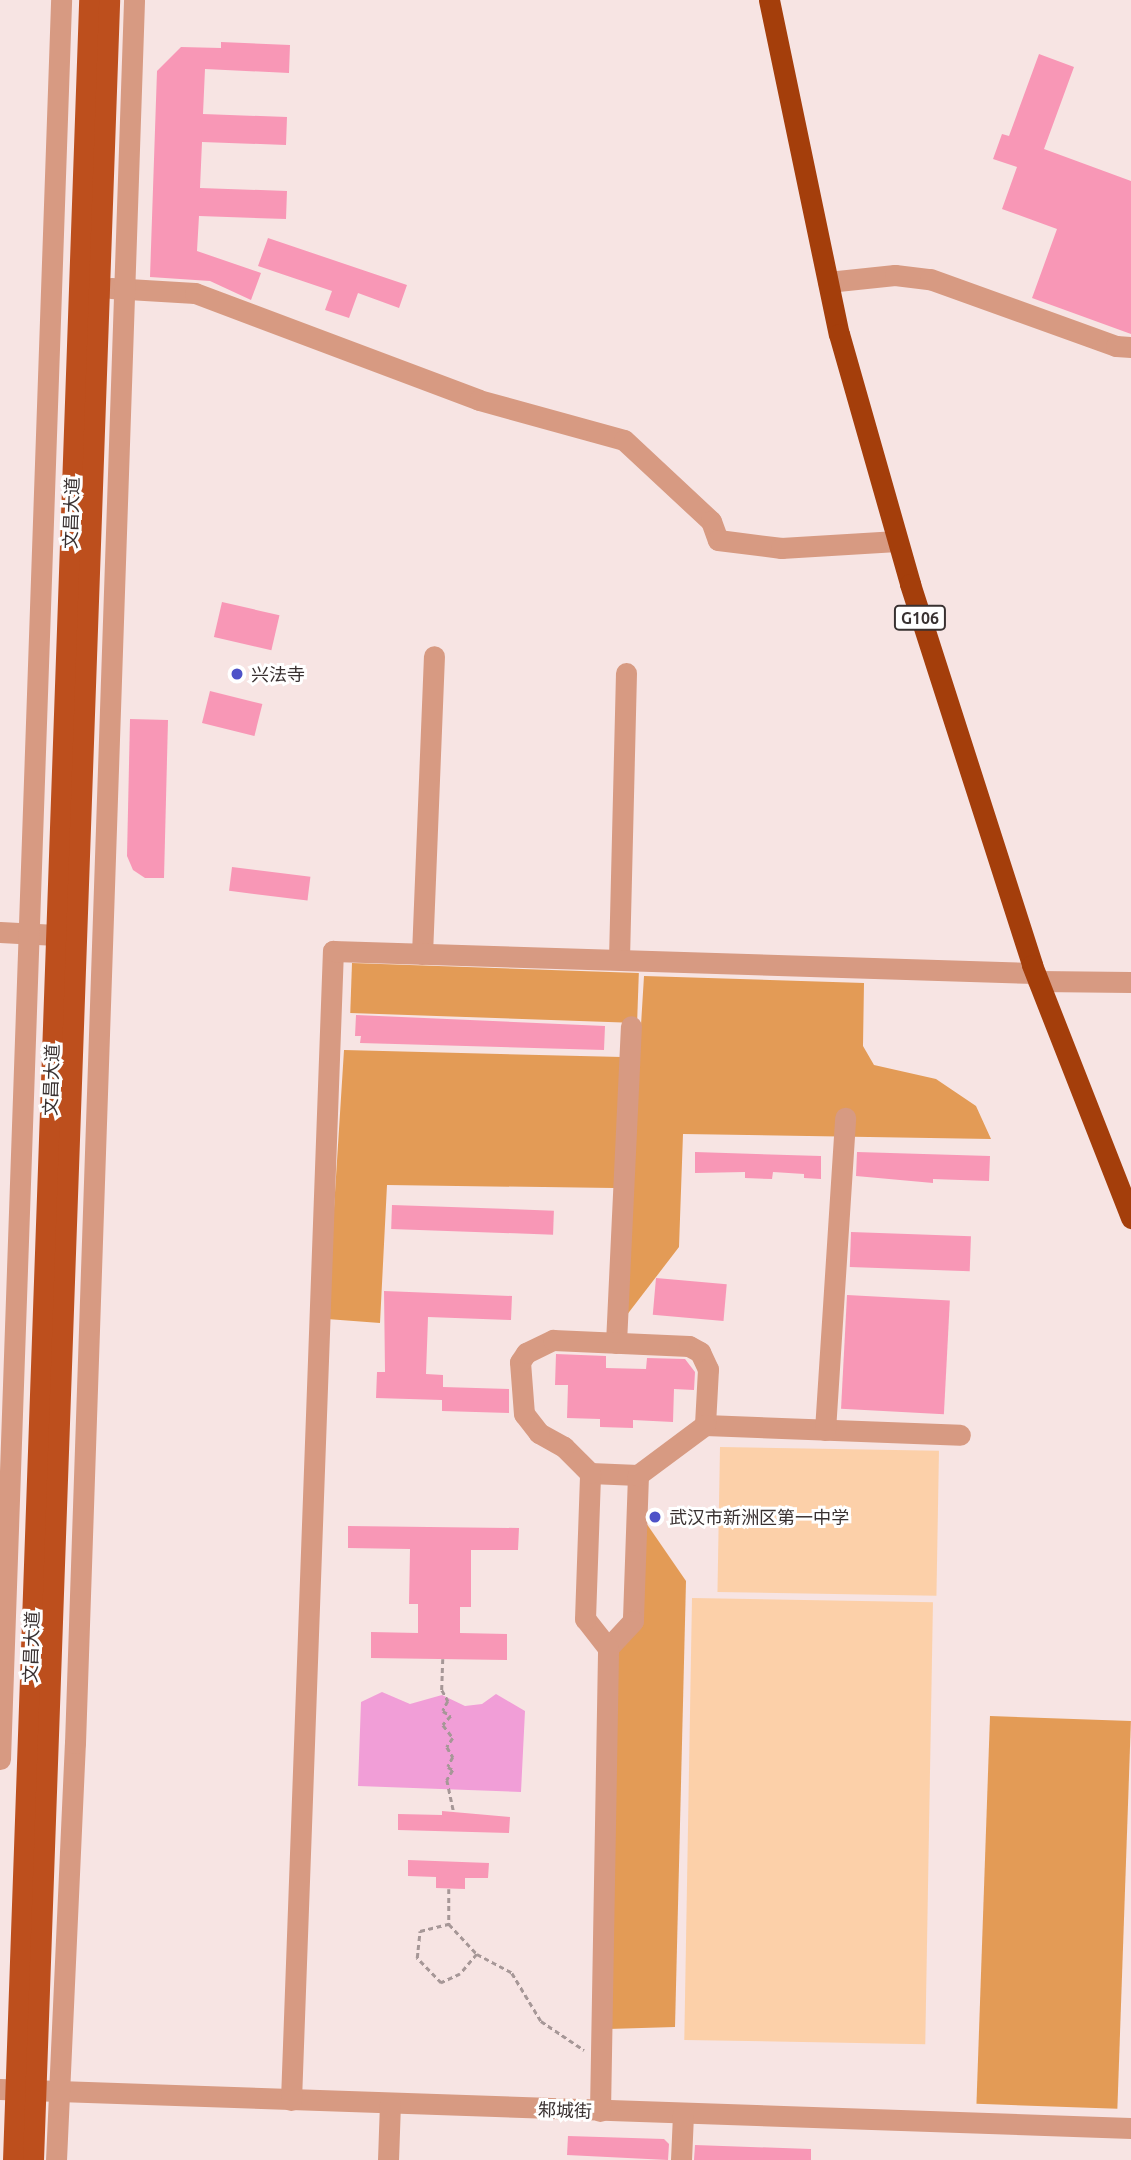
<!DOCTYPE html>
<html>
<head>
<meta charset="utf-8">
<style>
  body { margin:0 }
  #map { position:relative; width:1131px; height:2160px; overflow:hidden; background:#f7e4e3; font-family:Ubuntu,"Noto Sans SC",sans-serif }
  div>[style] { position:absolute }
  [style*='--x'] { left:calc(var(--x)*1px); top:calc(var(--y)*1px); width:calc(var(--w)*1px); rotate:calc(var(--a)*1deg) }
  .green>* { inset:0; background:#fcd0a9; transform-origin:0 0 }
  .forest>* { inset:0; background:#e39b56; transform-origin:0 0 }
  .water>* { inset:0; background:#f19ed7 }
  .building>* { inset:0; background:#f897b6; transform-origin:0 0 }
  .path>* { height:2.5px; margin-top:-1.25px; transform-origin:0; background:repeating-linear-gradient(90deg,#a69797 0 5px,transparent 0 8.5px) }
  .minor>* { height:21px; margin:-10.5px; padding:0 10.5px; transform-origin:10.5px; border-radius:10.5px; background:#d79a82 }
  .major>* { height:21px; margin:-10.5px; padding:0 10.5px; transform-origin:10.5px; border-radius:10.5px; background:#bd4f1d }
  .highway>* { height:21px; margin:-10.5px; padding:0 10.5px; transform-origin:10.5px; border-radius:10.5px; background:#a43e0b }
  .dots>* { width:19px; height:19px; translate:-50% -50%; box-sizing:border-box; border:4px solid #fff; border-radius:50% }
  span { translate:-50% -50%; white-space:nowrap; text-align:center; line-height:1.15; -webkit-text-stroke:6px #fff; paint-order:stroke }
  .shield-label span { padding:2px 5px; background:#fff; border:2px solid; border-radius:5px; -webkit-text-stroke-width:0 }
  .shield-label { font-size:16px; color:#393131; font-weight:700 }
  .street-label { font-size:18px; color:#393131 }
  .poi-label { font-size:18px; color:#393131 }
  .left { translate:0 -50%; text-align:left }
</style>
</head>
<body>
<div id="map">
  <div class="green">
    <i style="left:720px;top:1447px;width:219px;height:145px;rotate:1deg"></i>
    <i style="left:692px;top:1598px;width:241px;height:442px;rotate:1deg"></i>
  </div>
  <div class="forest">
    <i style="left:352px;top:963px;width:287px;height:50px;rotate:2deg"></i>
    <i style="clip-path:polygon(644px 976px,864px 983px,863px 1046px,874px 1065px,936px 1079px,976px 1106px,991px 1139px,683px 1134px,679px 1247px,623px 1320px)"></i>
    <i style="clip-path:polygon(344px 1050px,622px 1057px,614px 1188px,387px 1185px,380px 1323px,327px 1319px)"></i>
    <i style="clip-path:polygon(642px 1517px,686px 1581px,675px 2027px,608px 2029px,617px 1651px)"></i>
    <i style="left:990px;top:1716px;width:141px;height:388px;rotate:2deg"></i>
  </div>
  <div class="water">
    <i style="clip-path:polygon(382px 1692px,410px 1704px,442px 1695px,465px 1706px,482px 1704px,496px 1694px,525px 1711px,521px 1792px,358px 1786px,361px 1702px)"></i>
  </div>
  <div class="building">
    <i style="clip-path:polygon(221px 42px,290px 45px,289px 73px,205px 69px,203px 114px,287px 117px,286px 145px,202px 142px,200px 188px,287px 191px,286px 219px,199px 216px,197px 251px,261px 273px,251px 300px,210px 281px,150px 277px,157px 71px,181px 47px,221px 48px)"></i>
    <i style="clip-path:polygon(1039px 54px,1074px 67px,1044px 149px,1131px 181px,1131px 334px,1032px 298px,1057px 229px,1002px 209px,1017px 167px,993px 159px,1002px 134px,1009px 136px)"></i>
    <i style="clip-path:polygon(268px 238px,407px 285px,399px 308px,358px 293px,349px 318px,325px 310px,332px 291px,258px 266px)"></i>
    <i style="left:222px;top:602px;width:59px;height:36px;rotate:13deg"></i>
    <i style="left:210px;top:691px;width:54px;height:33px;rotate:14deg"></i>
    <i style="clip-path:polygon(130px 719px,168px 720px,164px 878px,145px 878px,133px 870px,127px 856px)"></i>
    <i style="left:232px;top:867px;width:79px;height:24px;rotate:7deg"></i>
    <i style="clip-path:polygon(356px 1015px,605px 1026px,604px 1050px,360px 1043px,361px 1036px,355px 1036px)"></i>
    <i style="clip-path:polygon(695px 1152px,821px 1156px,821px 1179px,804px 1178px,804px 1174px,773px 1172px,772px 1179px,745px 1178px,745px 1172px,695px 1173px)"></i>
    <i style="clip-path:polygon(857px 1152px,990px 1156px,989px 1181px,933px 1179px,933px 1183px,856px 1176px)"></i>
    <i style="left:392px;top:1205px;width:162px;height:24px;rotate:2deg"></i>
    <i style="left:851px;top:1232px;width:120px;height:35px;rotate:2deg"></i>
    <i style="left:656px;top:1278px;width:71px;height:37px;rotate:5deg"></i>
    <i style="clip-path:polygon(384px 1291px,512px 1296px,511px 1320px,428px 1317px,426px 1374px,443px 1375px,443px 1387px,509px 1389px,509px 1413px,442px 1411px,442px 1400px,376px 1398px,377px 1372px,385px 1372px)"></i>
    <i style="left:847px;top:1295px;width:103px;height:114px;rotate:3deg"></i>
    <i style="clip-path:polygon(556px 1354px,606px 1356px,606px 1368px,646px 1369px,647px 1358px,685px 1359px,695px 1372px,694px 1390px,674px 1389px,673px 1422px,633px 1420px,633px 1428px,600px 1427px,600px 1419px,567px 1418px,568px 1385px,555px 1385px)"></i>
    <i style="clip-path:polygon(348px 1526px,519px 1528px,518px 1550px,471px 1550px,471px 1607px,460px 1607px,460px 1633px,507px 1634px,507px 1660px,371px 1658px,371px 1632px,418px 1633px,418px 1604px,409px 1604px,410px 1549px,348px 1548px)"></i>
    <i style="clip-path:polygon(442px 1811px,510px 1817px,509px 1833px,398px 1830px,398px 1814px,442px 1815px)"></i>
    <i style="clip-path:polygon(408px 1860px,489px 1863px,488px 1878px,465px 1878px,465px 1889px,436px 1888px,436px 1877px,408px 1876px)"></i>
    <i style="clip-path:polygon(568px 2136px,664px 2139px,669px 2144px,668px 2160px,567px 2155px)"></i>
    <i style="clip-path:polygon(695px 2145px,811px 2149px,811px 2160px,694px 2160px)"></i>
  </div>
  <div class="path">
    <i style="--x:443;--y:1659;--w:31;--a:92"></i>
    <i style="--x:442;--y:1690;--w:13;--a:61"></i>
    <i style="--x:448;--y:1701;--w:11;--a:117"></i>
    <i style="--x:443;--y:1711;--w:9;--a:32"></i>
    <i style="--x:451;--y:1716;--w:12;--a:132"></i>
    <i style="--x:443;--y:1725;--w:16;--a:52"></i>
    <i style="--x:453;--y:1738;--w:11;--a:124"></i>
    <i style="--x:447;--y:1747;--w:12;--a:59"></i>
    <i style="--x:453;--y:1757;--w:11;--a:117"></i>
    <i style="--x:448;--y:1767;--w:6;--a:31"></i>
    <i style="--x:453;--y:1770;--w:12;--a:121"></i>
    <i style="--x:447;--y:1780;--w:33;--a:78"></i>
    <i style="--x:449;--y:1889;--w:35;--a:90"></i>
    <i style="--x:477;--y:1954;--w:26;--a:130"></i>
    <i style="--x:460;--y:1974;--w:21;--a:155"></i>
    <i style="--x:441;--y:1983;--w:35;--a:-134"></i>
    <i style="--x:417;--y:1958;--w:27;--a:-84"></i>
    <i style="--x:420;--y:1931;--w:30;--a:-14"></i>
    <i style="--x:449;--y:1924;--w:41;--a:47"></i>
    <i style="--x:477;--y:1954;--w:40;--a:28"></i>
    <i style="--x:512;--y:1973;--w:56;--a:58.9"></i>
    <i style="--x:541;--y:2021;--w:52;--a:34"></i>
  </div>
  <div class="minor">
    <i style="--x:828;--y:282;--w:67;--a:-6"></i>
    <i style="--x:895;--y:275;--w:35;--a:7"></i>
    <i style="--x:930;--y:279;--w:198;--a:19.8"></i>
    <i style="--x:1116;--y:346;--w:15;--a:4"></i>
    <i style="--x:111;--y:288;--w:84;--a:3.4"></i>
    <i style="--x:195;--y:293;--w:303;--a:20.6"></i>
    <i style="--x:479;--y:400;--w:150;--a:15.4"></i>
    <i style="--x:624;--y:440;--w:119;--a:43"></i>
    <i style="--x:711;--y:521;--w:20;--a:70"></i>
    <i style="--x:718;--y:540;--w:64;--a:7.2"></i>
    <i style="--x:781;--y:548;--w:116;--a:-3.5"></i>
    <i style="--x:0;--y:932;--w:56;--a:3.1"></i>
    <i style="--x:422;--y:954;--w:298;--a:-87.7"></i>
    <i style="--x:619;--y:959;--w:286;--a:-88.6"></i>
    <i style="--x:1038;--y:981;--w:93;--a:0.6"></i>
    <i style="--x:616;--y:1343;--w:317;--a:-87.3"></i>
    <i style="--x:705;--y:1425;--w:255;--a:2.2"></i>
    <i style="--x:825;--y:1430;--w:313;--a:-86.3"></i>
    <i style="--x:590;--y:1473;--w:48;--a:2.4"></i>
    <i style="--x:638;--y:1475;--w:146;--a:92"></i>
    <i style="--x:633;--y:1621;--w:37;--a:133"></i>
    <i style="--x:608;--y:1648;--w:37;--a:-128"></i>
    <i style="--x:585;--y:1619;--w:146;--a:-88"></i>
    <i style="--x:590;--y:1473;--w:37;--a:-135"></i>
    <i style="--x:564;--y:1447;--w:29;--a:-151"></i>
    <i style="--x:539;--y:1433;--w:24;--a:-128"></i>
    <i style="--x:524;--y:1414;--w:52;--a:-94.4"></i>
    <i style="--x:520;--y:1362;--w:11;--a:-56"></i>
    <i style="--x:526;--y:1353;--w:30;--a:-26"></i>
    <i style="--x:553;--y:1340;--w:136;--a:2.5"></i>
    <i style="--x:689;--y:1346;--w:13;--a:29"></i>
    <i style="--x:700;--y:1352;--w:19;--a:65"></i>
    <i style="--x:708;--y:1369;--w:56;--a:93.1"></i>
    <i style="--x:705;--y:1425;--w:84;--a:143.3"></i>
    <i style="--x:0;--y:1759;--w:1760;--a:-88.01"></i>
    <i style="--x:0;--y:2089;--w:1132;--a:1.97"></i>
    <i style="--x:291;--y:2100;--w:1150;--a:-87.91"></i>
    <i style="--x:333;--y:951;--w:702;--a:1.8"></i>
    <i style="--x:600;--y:2111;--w:463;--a:-89"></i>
    <i style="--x:56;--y:2160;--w:417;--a:-87.4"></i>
    <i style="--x:75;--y:1743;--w:1744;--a:-88.06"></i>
    <i style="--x:388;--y:2160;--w:56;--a:-88"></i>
    <i style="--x:681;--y:2160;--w:46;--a:-87.5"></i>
  </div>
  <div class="major">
    <i style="--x:13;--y:2160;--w:2161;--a:-87.98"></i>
    <i style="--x:33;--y:2160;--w:2161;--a:-87.98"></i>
  </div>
  <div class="highway">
    <i style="--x:769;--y:0;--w:341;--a:78.2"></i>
    <i style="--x:839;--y:334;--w:260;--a:74.1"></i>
    <i style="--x:910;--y:584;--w:400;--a:72.2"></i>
    <i style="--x:1032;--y:965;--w:272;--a:68.6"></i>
  </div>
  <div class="dots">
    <i style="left:237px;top:674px;background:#4e52c8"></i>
    <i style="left:655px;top:1517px;background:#4e52c8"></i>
  </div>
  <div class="shield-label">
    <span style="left:920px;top:618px">G106</span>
  </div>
  <div class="street-label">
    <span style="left:71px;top:513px;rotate:-88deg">文昌大道</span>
    <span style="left:51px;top:1080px;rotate:-88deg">文昌大道</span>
    <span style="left:31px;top:1647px;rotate:-88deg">文昌大道</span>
    <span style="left:565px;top:2110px;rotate:2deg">邾城街</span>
  </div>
  <div class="poi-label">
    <span class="left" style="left:251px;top:674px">兴法寺</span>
    <span class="left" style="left:669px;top:1517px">武汉市新洲区第一中学</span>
  </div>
</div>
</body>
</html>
